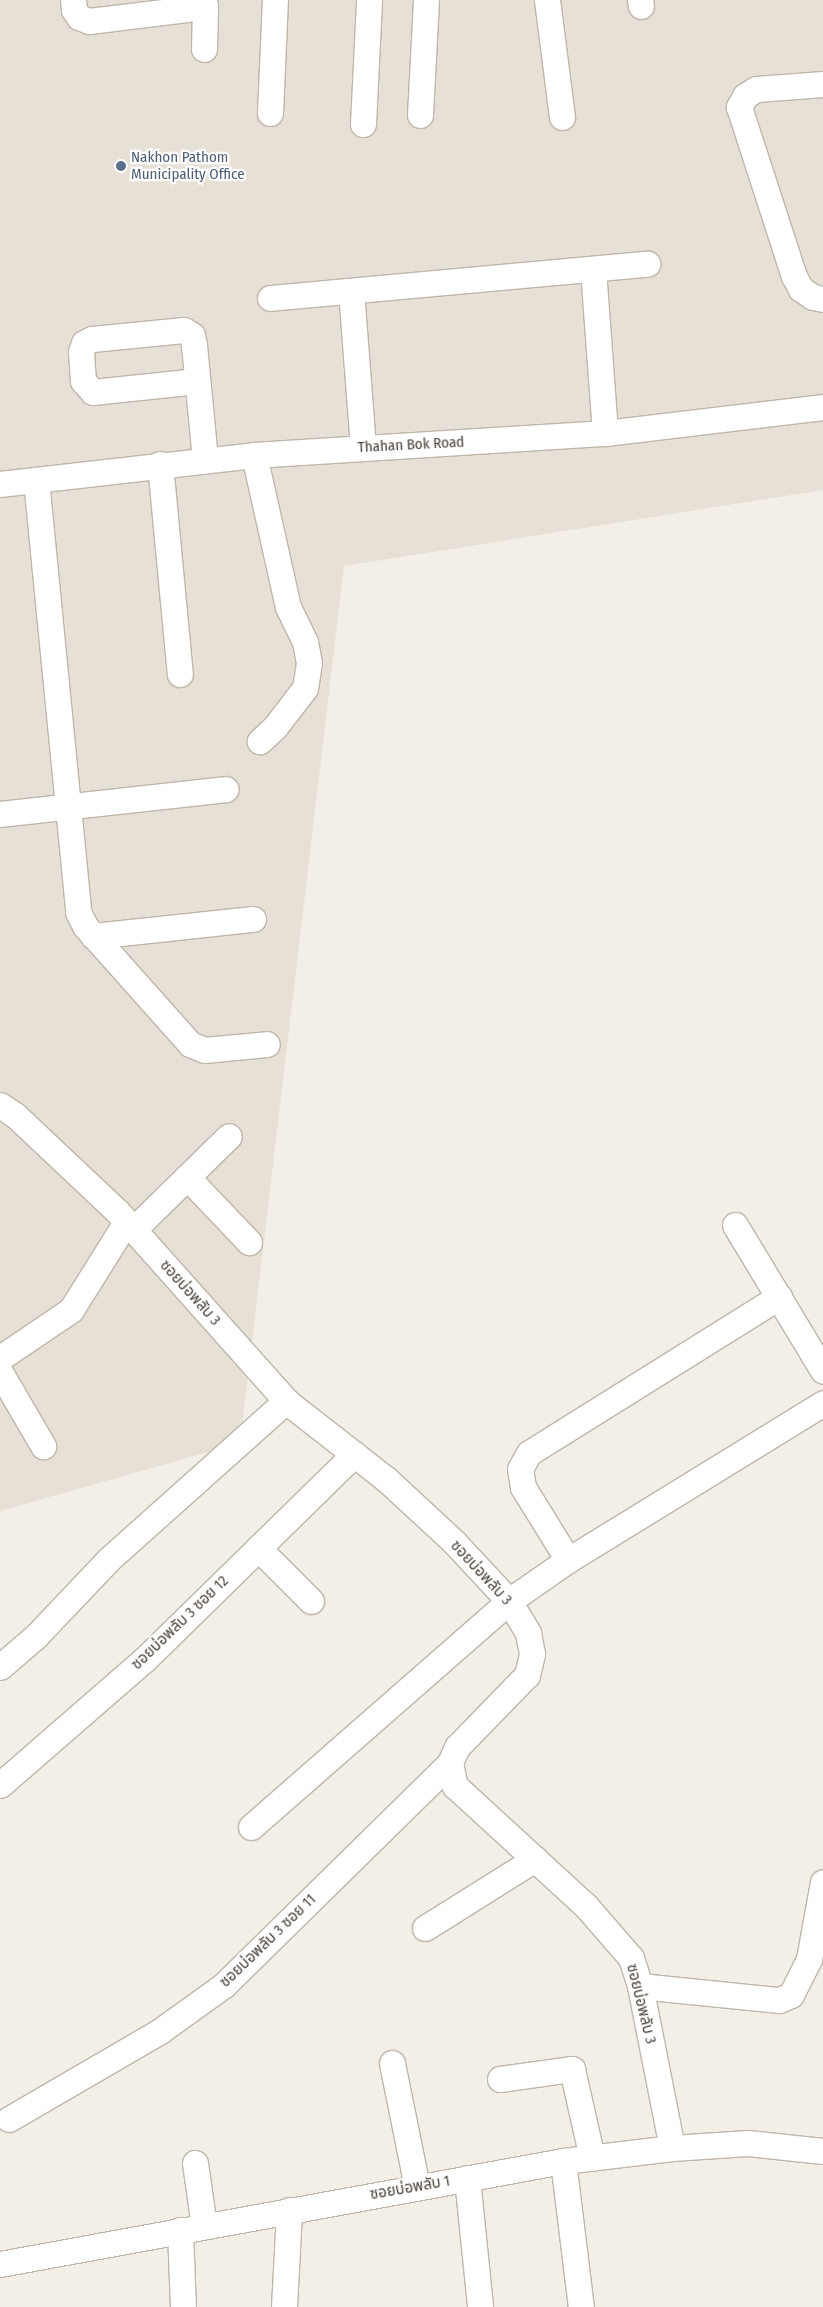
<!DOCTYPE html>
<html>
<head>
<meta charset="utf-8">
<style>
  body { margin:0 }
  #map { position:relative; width:823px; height:2307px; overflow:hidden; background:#f3efe7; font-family:"Fira Sans Condensed","Noto Sans Thai",sans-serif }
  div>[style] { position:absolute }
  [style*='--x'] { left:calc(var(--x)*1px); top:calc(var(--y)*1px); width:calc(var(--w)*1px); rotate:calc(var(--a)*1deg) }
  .residential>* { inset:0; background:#e7e0d6 }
  .roads { filter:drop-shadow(1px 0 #bfb6aa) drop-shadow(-1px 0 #bfb6aa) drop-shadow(0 1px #bfb6aa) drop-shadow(0 -1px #bfb6aa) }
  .minor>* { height:25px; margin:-12.5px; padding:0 12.5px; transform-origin:12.5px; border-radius:12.5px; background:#fff }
  .dots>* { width:14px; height:14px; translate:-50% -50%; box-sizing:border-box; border:2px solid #fff; border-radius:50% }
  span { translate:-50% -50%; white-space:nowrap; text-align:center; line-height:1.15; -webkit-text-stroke:4.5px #fff; paint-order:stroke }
  .service-label { font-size:15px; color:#4e5e75 }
  .left { translate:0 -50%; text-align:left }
  .street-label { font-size:15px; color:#473f36 }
</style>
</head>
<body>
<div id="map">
  <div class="residential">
    <i style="clip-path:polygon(0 0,823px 0,823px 490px,344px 566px,240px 1443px,0 1511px)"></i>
  </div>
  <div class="roads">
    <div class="minor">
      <i style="--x:73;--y:0;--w:10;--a:84"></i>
      <i style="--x:74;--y:10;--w:9;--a:54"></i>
      <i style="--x:79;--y:17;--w:11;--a:22"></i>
      <i style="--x:89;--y:21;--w:117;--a:-6.9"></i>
      <i style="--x:205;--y:7;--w:7;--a:-98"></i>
      <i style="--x:547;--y:0;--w:118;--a:82.7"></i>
      <i style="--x:640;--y:0;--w:6;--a:81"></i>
      <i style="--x:204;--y:49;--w:42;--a:-88.6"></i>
      <i style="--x:823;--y:84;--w:67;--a:175.7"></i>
      <i style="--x:756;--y:89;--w:13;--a:148"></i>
      <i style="--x:745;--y:96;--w:13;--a:119"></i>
      <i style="--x:739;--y:107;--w:178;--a:72"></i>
      <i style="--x:794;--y:276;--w:15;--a:62"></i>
      <i style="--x:801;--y:289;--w:14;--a:34"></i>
      <i style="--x:813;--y:297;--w:10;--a:11"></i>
      <i style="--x:270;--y:113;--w:113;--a:-87.5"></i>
      <i style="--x:420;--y:115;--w:115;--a:-87"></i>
      <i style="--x:363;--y:124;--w:124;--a:-87.2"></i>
      <i style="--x:593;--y:269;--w:164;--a:85.8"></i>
      <i style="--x:351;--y:291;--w:156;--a:85.6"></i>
      <i style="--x:270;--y:298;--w:379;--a:-5.2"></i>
      <i style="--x:197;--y:381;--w:105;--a:174"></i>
      <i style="--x:93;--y:392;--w:15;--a:-132"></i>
      <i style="--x:83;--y:381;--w:29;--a:-94"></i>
      <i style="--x:81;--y:352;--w:9;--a:-72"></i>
      <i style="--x:84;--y:343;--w:9;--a:-27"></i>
      <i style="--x:92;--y:339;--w:92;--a:-5.6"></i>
      <i style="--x:184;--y:330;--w:9;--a:32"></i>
      <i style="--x:192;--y:335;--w:10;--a:79"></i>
      <i style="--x:194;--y:345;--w:116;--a:84.5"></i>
      <i style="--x:254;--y:455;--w:156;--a:77.4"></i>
      <i style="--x:288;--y:607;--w:39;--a:64"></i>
      <i style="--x:305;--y:642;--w:21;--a:79"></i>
      <i style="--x:309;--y:663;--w:25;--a:99"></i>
      <i style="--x:305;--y:688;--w:49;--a:127.6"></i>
      <i style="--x:275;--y:727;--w:21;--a:137"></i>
      <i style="--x:160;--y:464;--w:211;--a:84.6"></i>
      <i style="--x:36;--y:480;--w:434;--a:84.4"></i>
      <i style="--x:78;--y:912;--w:16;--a:63"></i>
      <i style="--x:85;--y:926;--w:158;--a:48.3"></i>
      <i style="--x:190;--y:1044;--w:15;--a:23"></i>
      <i style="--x:204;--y:1050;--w:63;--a:-5.4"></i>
      <i style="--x:0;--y:484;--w:256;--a:-6.5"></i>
      <i style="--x:254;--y:455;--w:352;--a:-3.6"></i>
      <i style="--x:605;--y:433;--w:220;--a:-6.8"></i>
      <i style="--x:0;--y:814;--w:227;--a:-6.3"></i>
      <i style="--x:93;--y:936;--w:161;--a:-6.1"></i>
      <i style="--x:0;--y:1105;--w:18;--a:34"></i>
      <i style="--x:15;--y:1115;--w:140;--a:43.3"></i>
      <i style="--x:117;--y:1211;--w:254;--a:48.3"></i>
      <i style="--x:286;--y:1401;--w:127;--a:38"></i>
      <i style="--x:386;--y:1479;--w:93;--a:42.8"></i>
      <i style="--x:454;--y:1542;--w:81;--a:47"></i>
      <i style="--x:509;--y:1601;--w:37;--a:59"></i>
      <i style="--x:528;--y:1633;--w:21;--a:79"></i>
      <i style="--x:532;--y:1654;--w:22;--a:103"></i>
      <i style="--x:527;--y:1675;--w:100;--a:134.2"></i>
      <i style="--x:457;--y:1747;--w:17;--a:114"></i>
      <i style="--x:450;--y:1763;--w:24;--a:78"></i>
      <i style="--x:455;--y:1786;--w:178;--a:42.5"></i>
      <i style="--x:586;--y:1906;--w:69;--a:49.1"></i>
      <i style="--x:631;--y:1958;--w:29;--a:72"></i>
      <i style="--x:640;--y:1986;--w:165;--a:78.8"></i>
      <i style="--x:187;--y:1177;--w:90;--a:46.4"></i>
      <i style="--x:735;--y:1225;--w:170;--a:58.9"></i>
      <i style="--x:133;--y:1230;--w:134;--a:-44.4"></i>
      <i style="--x:0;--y:1358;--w:86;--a:-34.1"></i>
      <i style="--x:71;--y:1310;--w:104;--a:-58"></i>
      <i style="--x:0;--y:1372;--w:86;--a:59.8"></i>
      <i style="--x:258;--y:1548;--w:75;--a:45"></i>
      <i style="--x:568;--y:1560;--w:86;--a:-121.7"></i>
      <i style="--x:523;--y:1487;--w:18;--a:-99"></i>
      <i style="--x:520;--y:1469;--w:18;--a:-61"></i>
      <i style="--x:529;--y:1453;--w:295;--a:-32"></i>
      <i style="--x:0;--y:1667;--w:48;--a:-40.7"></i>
      <i style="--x:36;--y:1636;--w:105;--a:-46.5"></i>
      <i style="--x:108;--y:1560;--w:239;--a:-41.8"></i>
      <i style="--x:0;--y:1785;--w:192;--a:-41"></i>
      <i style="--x:145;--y:1659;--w:293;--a:-44.4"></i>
      <i style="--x:251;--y:1827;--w:343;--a:-41.2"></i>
      <i style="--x:509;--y:1601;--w:72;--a:-34.8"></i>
      <i style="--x:568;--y:1560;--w:299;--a:-31.6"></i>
      <i style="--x:425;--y:1928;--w:130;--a:-32.1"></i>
      <i style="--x:640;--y:1986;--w:140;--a:5.8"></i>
      <i style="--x:779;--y:2000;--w:13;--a:-23"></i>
      <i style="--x:791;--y:1995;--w:40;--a:-63.4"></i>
      <i style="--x:809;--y:1959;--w:78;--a:-79.7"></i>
      <i style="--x:392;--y:2063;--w:126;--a:78.6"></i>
      <i style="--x:500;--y:2079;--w:73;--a:-7.9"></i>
      <i style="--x:572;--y:2069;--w:91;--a:77.3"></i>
      <i style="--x:9;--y:2119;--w:175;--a:-30.2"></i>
      <i style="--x:160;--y:2031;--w:79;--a:-35.7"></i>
      <i style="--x:224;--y:1985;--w:317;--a:-44.5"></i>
      <i style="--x:563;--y:2161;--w:147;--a:83"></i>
      <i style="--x:195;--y:2163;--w:64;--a:81.9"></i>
      <i style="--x:467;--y:2178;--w:130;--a:84.2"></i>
      <i style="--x:180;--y:2230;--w:77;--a:87.8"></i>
      <i style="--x:0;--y:2264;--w:572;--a:-10.37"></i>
      <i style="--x:563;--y:2161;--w:110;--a:-6.8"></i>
      <i style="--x:672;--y:2148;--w:76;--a:-3.8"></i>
      <i style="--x:748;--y:2143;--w:75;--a:6.1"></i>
      <i style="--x:284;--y:2307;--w:97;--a:-87"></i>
    </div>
  </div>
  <div class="dots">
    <i style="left:121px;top:166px;background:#5c6f8a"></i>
  </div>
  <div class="service-label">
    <span class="left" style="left:131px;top:166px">Nakhon Pathom<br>Municipality Office</span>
  </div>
  <div class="street-label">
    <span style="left:411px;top:445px;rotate:-3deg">Thahan Bok Road</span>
    <span style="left:190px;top:1293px;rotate:48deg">ซอยบ่อพลับ 3</span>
    <span style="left:481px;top:1573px;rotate:47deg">ซอยบ่อพลับ 3</span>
    <span style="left:180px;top:1623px;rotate:-44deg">ซอยบ่อพลับ 3 ซอย 12</span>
    <span style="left:268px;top:1941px;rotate:-44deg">ซอยบ่อพลับ 3 ซอย 11</span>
    <span style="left:641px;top:2004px;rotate:76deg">ซอยบ่อพลับ 3</span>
    <span style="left:410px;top:2188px;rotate:-10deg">ซอยบ่อพลับ 1</span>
  </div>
</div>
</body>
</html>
